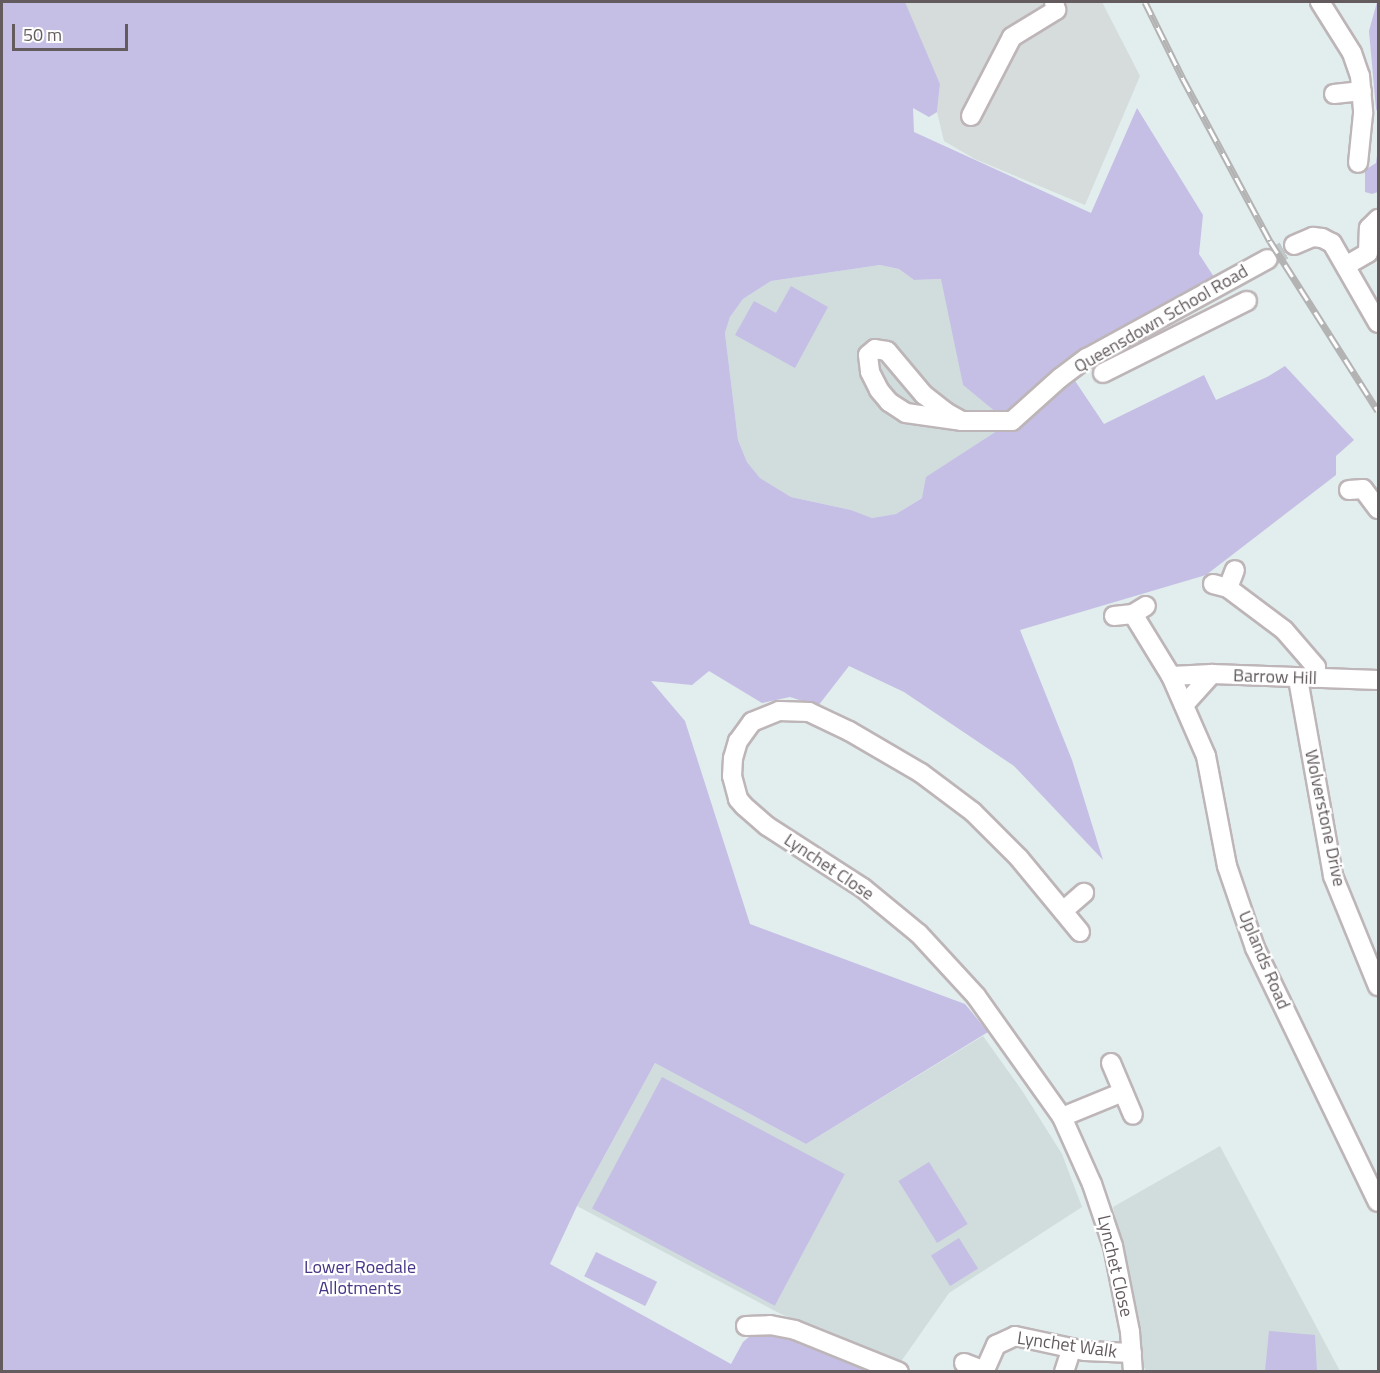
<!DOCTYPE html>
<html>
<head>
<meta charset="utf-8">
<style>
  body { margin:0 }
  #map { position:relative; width:1380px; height:1373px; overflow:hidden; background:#e2eded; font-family:"Titillium Web",sans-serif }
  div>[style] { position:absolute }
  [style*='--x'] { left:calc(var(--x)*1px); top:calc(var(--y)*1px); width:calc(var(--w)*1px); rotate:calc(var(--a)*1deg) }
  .industrial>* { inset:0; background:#d5dcdb }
  .education>* { inset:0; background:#d0dddc }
  .green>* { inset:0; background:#c5bfe5; transform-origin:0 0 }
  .minor-tunnel>* { height:18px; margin-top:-9px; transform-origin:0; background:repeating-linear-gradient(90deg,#c2c8c9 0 18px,transparent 0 27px) }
  .roads { filter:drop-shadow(2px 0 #bdb5b7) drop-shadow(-2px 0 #bdb5b7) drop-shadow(0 2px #bdb5b7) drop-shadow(0 -2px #bdb5b7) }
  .minor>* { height:18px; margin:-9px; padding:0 9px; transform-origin:9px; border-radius:9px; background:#fff }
  .rail>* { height:7px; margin-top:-3.5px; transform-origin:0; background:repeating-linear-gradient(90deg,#fff 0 14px,#b4b3b4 0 28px); box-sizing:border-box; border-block:2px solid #b4b3b4 }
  span { translate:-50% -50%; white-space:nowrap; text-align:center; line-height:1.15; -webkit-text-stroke:4.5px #fff; paint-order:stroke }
  .street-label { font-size:18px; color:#635b5d }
  .park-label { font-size:18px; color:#473687 }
  .frame { position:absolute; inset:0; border:3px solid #635b5d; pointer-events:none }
  .scale { position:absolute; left:12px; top:24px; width:116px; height:27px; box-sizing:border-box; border:3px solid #635b5d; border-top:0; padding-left:8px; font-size:18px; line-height:21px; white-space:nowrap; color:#635b5d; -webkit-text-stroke:4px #fff; paint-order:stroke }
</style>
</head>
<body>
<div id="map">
  <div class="industrial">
    <i style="clip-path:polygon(901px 2px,1102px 2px,1140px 76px,1085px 205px,975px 159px,944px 141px,937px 112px,940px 84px)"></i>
  </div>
  <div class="education">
    <i style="clip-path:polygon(880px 265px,899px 269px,914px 280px,942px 279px,963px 385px,1003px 418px,1006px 425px,927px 477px,923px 497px,896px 514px,872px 518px,851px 510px,791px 497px,760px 478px,747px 462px,738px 440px,725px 333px,730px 317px,743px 299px,771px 281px)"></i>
    <i style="clip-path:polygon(983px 1036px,1023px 1092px,1062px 1154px,1082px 1207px,949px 1293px,900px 1363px,781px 1314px,577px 1206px,655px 1063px,806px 1144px)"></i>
    <i style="clip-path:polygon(1220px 1146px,1340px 1371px,1146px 1371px,1144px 1367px,1140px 1329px,1113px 1207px)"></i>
  </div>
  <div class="green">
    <i style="clip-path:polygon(evenodd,2px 2px,905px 2px,940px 84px,937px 112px,929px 117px,913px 108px,914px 132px,1091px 213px,1137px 108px,1203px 215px,1199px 254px,1216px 280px,1063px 363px,1104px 424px,1204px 375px,1216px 400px,1267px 377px,1285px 366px,1354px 440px,1336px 456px,1336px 475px,1206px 575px,1020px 630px,1072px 760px,1103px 860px,1014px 766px,904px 692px,849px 666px,818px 706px,790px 697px,762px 703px,709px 671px,692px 685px,651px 681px,685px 721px,750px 924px,965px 1004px,988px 1032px,806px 1144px,655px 1063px,577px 1206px,550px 1264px,731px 1364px,743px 1342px,750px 1336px,763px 1332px,778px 1332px,882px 1371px,2px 1372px,2px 2px,880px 265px,899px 269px,914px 280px,941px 279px,963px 385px,1003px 418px,1006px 425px,926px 477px,922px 498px,896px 514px,872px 518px,851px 510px,791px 497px,760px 478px,747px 462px,738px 440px,725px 333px,730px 317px,743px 299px,771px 281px,880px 265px)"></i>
    <i style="clip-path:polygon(1377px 2px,1378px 2px,1378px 113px,1376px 109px,1369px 31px)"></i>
    <i style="clip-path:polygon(1378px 148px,1378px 192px,1372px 194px,1365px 192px,1365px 170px,1376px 163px)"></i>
    <i style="clip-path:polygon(791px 286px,828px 307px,795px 368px,735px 335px,754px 301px,776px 313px)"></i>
    <i style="left:662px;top:1077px;width:207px;height:149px;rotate:28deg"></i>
    <i style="left:929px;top:1162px;width:73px;height:36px;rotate:58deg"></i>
    <i style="left:959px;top:1238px;width:36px;height:33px;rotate:58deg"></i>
    <i style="left:596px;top:1252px;width:68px;height:27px;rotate:26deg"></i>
    <i style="clip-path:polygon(1269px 1331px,1315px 1335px,1317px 1371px,1265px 1371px)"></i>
  </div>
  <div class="minor-tunnel">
    <i style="--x:1268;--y:259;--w:30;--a:-28"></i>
  </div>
  <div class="roads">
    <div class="minor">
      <i style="--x:1320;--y:2;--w:60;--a:57.9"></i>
      <i style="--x:1352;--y:53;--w:24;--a:71"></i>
      <i style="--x:1360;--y:76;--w:38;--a:85"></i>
      <i style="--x:1363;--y:114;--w:49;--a:95.8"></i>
      <i style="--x:1334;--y:94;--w:28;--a:-6"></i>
      <i style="--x:971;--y:116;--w:89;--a:-62.6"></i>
      <i style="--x:1012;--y:37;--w:52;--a:-31.5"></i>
      <i style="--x:1056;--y:10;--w:8;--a:-104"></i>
      <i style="--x:1294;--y:245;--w:21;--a:-23"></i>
      <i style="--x:1313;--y:237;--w:9;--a:6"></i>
      <i style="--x:1322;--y:238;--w:11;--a:27"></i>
      <i style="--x:1332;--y:243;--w:92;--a:60.1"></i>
      <i style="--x:1347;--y:265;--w:24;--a:-30"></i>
      <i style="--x:1368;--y:253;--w:25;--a:-88"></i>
      <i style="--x:1369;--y:228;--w:13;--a:-45"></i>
      <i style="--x:1103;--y:373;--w:161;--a:-26.6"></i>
      <i style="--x:962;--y:421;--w:18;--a:-151"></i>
      <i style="--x:946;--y:412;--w:28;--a:-142"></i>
      <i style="--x:924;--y:395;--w:57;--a:-130.1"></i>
      <i style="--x:887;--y:351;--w:12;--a:-171"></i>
      <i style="--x:875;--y:349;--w:9;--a:139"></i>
      <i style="--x:868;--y:355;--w:17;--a:83"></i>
      <i style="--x:870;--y:372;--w:20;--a:63"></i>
      <i style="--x:879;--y:390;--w:16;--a:50"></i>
      <i style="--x:889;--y:402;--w:20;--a:33"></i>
      <i style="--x:906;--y:413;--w:57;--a:8.1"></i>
      <i style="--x:962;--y:421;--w:50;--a:0"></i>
      <i style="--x:1012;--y:421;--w:64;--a:-41.9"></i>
      <i style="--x:1060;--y:378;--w:34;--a:-37"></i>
      <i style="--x:1087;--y:358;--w:206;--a:-28.7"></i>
      <i style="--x:1349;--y:490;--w:14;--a:-4"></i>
      <i style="--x:1363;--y:489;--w:25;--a:53"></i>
      <i style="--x:1213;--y:584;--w:16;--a:15"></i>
      <i style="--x:1228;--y:588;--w:70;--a:36.9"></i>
      <i style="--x:1284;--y:630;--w:49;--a:49.1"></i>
      <i style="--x:1316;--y:667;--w:11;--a:95"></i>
      <i style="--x:1228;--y:588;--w:19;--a:-69"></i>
      <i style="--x:1133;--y:614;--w:73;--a:58.5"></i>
      <i style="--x:1171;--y:676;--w:87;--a:66.4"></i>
      <i style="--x:1206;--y:756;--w:112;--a:79.2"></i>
      <i style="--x:1227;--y:866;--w:87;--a:71.1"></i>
      <i style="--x:1255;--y:948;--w:282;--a:64.2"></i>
      <i style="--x:1114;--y:616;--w:19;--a:-6"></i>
      <i style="--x:1133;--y:614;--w:15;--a:-32"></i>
      <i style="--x:1171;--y:676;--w:41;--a:-2.8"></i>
      <i style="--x:1212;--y:674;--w:166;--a:2.1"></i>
      <i style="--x:1298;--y:679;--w:200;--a:79.9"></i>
      <i style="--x:1333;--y:876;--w:119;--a:67.8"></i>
      <i style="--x:1184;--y:705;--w:42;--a:-47.9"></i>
      <i style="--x:1063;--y:911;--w:28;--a:-41"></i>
      <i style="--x:1080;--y:932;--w:96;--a:-129.5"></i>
      <i style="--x:1019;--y:858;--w:65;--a:-135"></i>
      <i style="--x:973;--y:812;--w:65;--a:-143.1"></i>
      <i style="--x:921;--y:773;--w:83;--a:-149.7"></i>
      <i style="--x:849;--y:731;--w:44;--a:-154.6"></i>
      <i style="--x:809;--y:712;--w:30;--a:-178"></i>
      <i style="--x:779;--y:711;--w:29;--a:158"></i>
      <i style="--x:752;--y:722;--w:24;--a:126"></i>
      <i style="--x:738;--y:741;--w:18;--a:106"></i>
      <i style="--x:733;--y:758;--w:18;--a:93"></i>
      <i style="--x:732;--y:776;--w:24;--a:75"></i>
      <i style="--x:738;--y:799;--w:9;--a:49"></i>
      <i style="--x:744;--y:806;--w:30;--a:41"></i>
      <i style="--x:767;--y:826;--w:114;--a:32.9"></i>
      <i style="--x:863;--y:888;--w:72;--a:39.4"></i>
      <i style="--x:919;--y:934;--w:84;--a:47.4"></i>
      <i style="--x:976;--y:996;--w:148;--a:54.6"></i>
      <i style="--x:1062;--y:1117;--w:73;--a:65.9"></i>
      <i style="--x:1092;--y:1184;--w:65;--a:71.3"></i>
      <i style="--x:1113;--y:1246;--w:88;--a:78.8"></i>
      <i style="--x:1130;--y:1332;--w:40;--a:85.7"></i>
      <i style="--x:1111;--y:1063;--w:56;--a:67.1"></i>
      <i style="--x:1062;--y:1117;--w:66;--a:-22.3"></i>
      <i style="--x:746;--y:1326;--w:24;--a:-2"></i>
      <i style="--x:770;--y:1325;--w:25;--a:11"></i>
      <i style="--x:795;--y:1330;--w:112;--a:22"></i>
      <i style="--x:964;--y:1363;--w:22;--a:21"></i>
      <i style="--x:984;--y:1372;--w:30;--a:-66"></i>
      <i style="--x:996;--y:1345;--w:21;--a:-25"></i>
      <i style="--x:1015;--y:1336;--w:72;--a:12.1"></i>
      <i style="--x:1085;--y:1351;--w:47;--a:2.4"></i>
      <i style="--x:1064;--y:1372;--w:25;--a:-72"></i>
    </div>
  </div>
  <div class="rail">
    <i style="--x:1145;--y:2;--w:86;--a:63.7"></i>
    <i style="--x:1183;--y:79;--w:184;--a:61.8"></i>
    <i style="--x:1270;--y:241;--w:201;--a:57.6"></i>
  </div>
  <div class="street-label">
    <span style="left:1161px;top:319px;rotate:-30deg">Queensdown School Road</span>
    <span style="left:1275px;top:677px;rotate:2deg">Barrow Hill</span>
    <span style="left:1325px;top:818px;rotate:78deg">Wolverstone Drive</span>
    <span style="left:829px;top:867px;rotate:34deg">Lynchet Close</span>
    <span style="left:1264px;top:960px;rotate:67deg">Uplands Road</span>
    <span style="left:1115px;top:1266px;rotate:77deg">Lynchet Close</span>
    <span style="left:1067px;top:1345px;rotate:8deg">Lynchet Walk</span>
  </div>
  <div class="park-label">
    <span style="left:360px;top:1278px">Lower Roedale<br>Allotments</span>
  </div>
  <div class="frame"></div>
  <div class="scale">50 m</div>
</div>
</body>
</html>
